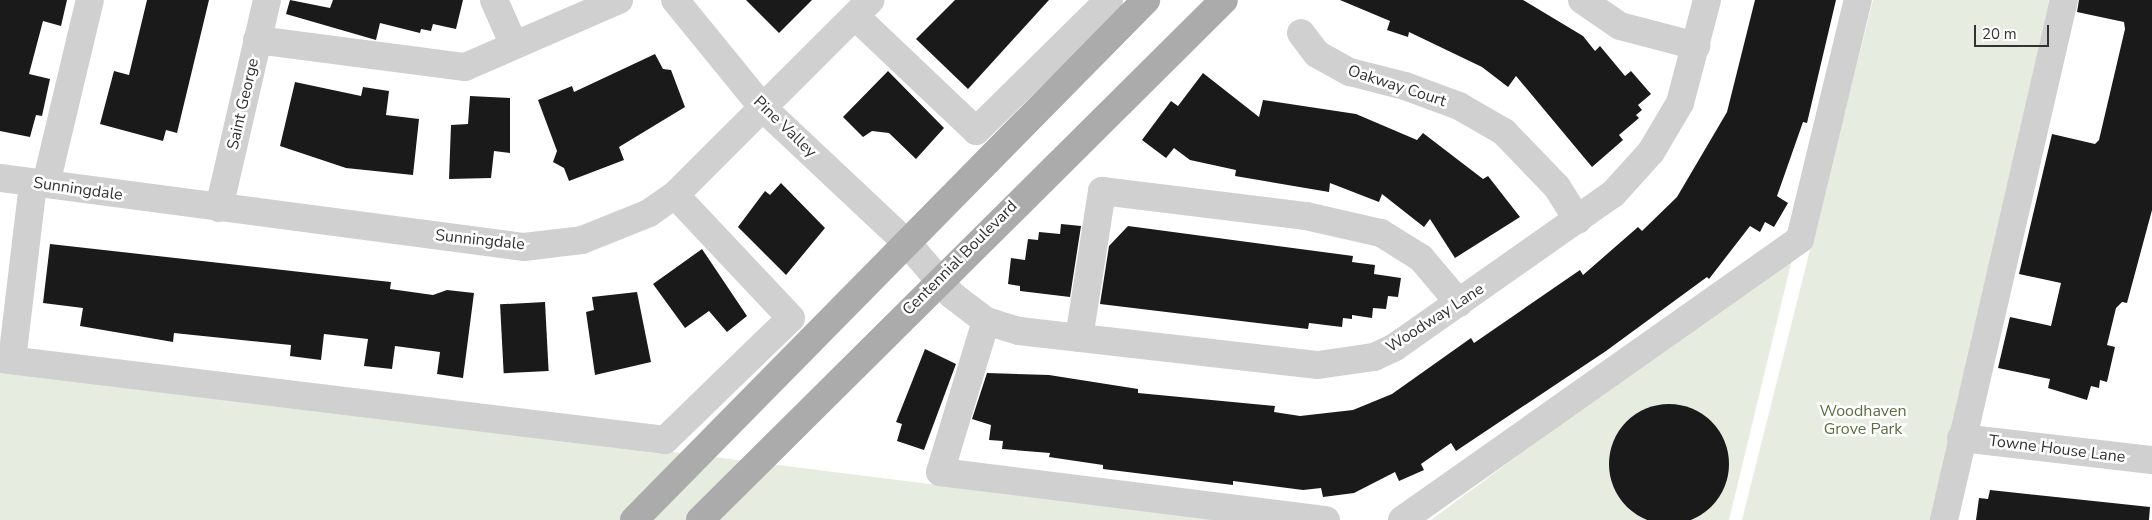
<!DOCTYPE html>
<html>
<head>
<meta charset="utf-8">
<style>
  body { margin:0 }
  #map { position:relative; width:2152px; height:520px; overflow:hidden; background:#fff; font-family:"Nunito Sans",sans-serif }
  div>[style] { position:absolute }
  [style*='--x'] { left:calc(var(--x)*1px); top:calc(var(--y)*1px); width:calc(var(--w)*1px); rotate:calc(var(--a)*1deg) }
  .green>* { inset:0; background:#e6ecdf }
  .building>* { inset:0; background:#1a1a1a; transform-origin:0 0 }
  .round { border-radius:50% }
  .minor>* { height:28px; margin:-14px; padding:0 14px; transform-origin:14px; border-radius:14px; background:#d0d0d0 }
  .major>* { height:28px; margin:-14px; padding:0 14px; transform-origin:14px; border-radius:14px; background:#ababab }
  span { translate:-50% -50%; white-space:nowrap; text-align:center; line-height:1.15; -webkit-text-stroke:5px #fff; paint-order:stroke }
  .street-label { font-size:16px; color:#333 }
  .park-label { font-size:16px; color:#56703f }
  .scale { position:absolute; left:1974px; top:25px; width:75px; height:22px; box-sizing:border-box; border:2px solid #333; border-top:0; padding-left:6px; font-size:15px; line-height:18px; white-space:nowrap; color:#333; -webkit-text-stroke:4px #fff; paint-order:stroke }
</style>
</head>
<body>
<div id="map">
  <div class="green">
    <i style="clip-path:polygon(1873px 0,2060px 0,1934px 520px,1742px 520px)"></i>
    <i style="clip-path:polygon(1794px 251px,1729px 520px,1431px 520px)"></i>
    <i style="clip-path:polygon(0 368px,1218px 520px,0 520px)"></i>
  </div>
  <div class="building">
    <i style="clip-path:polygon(0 0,67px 0,61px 26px,43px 21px,29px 74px,50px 79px,42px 116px,36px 115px,30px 137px,0 131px)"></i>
    <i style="clip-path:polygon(147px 0,209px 0,177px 133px,166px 130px,163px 141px,100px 124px,114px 71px,129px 75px)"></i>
    <i style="clip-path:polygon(290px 0,330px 8px,333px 0,463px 0,456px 29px,433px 24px,431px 31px,421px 29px,420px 33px,380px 23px,376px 40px,286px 14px)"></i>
    <i style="clip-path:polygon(746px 0,812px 0,779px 33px)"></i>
    <i style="clip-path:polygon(955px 0,1049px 0,968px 89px,916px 39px)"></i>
    <i style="clip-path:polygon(1340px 0,1523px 0,1583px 36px,1595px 51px,1600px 46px,1625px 76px,1631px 71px,1651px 94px,1638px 105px,1642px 110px,1636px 115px,1639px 118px,1619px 135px,1623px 140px,1592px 167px,1516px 76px,1508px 87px,1482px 67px,1409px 32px,1408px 37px,1387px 30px,1390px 21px)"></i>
    <i style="clip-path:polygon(1755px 0,1836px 0,1807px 123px,1803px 122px,1777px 196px,1788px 203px,1774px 227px,1765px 222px,1760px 232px,1750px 226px,1709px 279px,1707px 277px,1606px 351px,1456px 451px,1451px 443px,1421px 464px,1424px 470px,1399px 481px,1395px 472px,1354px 493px,1323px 497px,1321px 488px,1303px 490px,1233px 481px,1233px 485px,1103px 469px,1103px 465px,1049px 457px,1050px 453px,1002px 449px,1003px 441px,989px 440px,991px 425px,972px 419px,987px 373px,1049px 375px,1138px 389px,1138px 393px,1275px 406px,1274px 412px,1300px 416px,1353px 410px,1392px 394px,1471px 338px,1474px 343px,1580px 270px,1583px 275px,1638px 227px,1642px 231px,1677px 197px,1727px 112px)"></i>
    <i style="clip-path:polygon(2079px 0,2152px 0,2152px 210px,2127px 303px,2122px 302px,2116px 308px,2107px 345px,2115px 347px,2107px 382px,2100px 380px,2099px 388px,2091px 386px,2087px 400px,2048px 388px,2050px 379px,1998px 368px,2010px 317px,2051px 326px,2061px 283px,2019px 274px,2052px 134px,2095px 144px,2099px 140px,2125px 29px,2124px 22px,2077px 12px)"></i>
    <i style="clip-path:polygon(655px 54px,663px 69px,671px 70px,685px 107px,619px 147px,624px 160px,569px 181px,564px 168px,553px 162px,557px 151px,538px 100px,572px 86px,574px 92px)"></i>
    <i style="clip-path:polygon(888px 71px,944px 128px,916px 159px,889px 133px,872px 131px,863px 137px,843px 117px)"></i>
    <i style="clip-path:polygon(1203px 73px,1259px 117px,1263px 100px,1356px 114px,1417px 140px,1423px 133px,1483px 179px,1488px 176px,1520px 217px,1455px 258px,1430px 219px,1424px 227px,1382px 194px,1379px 202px,1330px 183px,1329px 192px,1235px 176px,1236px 170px,1190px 160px,1174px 148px,1166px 158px,1142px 140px,1171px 101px,1178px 106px)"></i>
    <i style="clip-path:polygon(295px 82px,361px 96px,363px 87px,389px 91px,386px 115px,419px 119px,413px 175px,346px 168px,280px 146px)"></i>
    <i style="clip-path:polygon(470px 96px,510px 98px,510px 153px,494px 151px,491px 178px,449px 179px,451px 125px,468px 124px)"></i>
    <i style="clip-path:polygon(781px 183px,825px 228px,786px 275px,738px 227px,765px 191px,770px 195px)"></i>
    <i style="clip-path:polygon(1061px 224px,1081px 226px,1070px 297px,1020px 291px,1020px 286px,1008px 284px,1011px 258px,1025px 260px,1028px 239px,1038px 240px,1039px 232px,1060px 234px)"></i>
    <i style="clip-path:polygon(1128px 226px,1353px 256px,1352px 262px,1375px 265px,1374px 274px,1401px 278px,1398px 297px,1388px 296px,1386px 309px,1373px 308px,1372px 318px,1352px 315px,1352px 319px,1343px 318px,1342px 327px,1309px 323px,1308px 329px,1100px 304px,1109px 246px)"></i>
    <i style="clip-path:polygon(50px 244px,372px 280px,391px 282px,390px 289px,433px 295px,447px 290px,474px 293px,463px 378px,437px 374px,440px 352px,395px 346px,392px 369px,364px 366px,368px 339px,324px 334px,321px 360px,290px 356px,291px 345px,174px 333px,173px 342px,80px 326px,83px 308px,43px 303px)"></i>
    <i style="clip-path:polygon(702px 249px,747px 316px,727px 332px,709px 311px,685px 328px,653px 284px)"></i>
    <i style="clip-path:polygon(637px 292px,651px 362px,595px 375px,586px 312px,594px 310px,592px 297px)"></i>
    <i style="left:545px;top:302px;width:69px;height:45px;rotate:87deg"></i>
    <i style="clip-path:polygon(925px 349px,956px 364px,924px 450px,897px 441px,902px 424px,896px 422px)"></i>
    <i class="round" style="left:1609px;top:404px;width:120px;height:120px"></i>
    <i style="clip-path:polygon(1990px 490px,2150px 507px,2149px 520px,1976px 520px,1979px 498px,1988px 499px)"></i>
  </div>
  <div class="minor">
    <i style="--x:494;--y:0;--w:47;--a:66.2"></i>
    <i style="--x:675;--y:0;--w:139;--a:50.8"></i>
    <i style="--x:763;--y:108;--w:197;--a:43.2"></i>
    <i style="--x:907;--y:243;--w:69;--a:49.1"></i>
    <i style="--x:952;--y:295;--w:43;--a:37.4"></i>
    <i style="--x:986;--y:321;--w:34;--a:17"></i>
    <i style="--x:1019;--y:331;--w:301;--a:6.5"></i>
    <i style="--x:1318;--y:365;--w:57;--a:-8.1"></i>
    <i style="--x:1374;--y:357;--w:23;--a:-25"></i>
    <i style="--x:1395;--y:347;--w:266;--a:-35.1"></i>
    <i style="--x:1613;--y:194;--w:57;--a:-47.9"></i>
    <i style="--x:1651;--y:152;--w:57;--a:-59.4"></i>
    <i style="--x:1680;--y:103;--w:106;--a:-75.3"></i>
    <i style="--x:1582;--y:0;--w:46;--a:34.4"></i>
    <i style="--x:1620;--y:26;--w:79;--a:14.7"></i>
    <i style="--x:855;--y:16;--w:167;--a:43.5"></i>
    <i style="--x:976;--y:131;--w:187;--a:-44.6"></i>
    <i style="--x:1301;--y:33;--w:26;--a:53"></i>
    <i style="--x:1317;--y:54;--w:38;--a:29"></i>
    <i style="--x:1350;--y:72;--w:57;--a:14.3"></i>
    <i style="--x:1405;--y:86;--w:58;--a:20.3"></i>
    <i style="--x:1459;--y:106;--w:52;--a:30"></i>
    <i style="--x:1504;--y:132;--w:76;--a:46.1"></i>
    <i style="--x:1557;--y:187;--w:39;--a:58"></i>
    <i style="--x:257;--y:40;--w:210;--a:7.4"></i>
    <i style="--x:465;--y:67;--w:168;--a:-23.5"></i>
    <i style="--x:0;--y:178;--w:529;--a:7.5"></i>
    <i style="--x:524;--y:247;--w:58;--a:-6.9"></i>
    <i style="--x:582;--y:240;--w:72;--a:-21.9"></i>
    <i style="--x:649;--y:213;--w:32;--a:-35"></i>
    <i style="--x:675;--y:195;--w:276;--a:-44.9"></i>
    <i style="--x:46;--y:184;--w:189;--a:-76.6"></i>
    <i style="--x:219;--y:208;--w:213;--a:-77"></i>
    <i style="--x:986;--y:321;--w:158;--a:106.9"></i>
    <i style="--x:940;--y:472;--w:389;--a:7.1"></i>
    <i style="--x:1079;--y:338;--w:149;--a:-81.1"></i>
    <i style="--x:1102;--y:191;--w:206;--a:7"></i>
    <i style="--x:1306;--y:216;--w:77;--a:12.8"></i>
    <i style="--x:1381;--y:233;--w:47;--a:32"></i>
    <i style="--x:1421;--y:258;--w:59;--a:49.8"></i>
    <i style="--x:0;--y:359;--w:670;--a:6.94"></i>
    <i style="--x:665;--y:440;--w:175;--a:-44.1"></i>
    <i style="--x:791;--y:318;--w:169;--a:-133.3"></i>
    <i style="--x:12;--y:360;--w:178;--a:-83.2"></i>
    <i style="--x:1961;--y:438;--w:192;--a:6.6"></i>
    <i style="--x:1402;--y:520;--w:487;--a:-35.2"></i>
    <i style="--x:1800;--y:239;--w:246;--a:-76.4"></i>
    <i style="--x:1944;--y:520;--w:534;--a:-77.01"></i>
  </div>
  <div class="major">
    <i style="--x:634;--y:520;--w:730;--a:-45.44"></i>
    <i style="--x:700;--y:520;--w:738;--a:-44.78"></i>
  </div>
  <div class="street-label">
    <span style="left:1397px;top:86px;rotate:18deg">Oakway Court</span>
    <span style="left:243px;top:104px;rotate:-77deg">Saint George</span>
    <span style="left:785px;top:127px;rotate:44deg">Pine Valley</span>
    <span style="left:78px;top:189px;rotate:8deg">Sunningdale</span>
    <span style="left:480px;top:240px;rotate:6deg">Sunningdale</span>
    <span style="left:960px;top:258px;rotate:-45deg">Centennial Boulevard</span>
    <span style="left:1435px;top:318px;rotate:-33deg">Woodway Lane</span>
    <span style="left:2057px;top:449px;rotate:7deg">Towne House Lane</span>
  </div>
  <div class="park-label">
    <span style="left:1863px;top:420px">Woodhaven<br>Grove Park</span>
  </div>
  <div class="scale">20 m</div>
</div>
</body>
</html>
